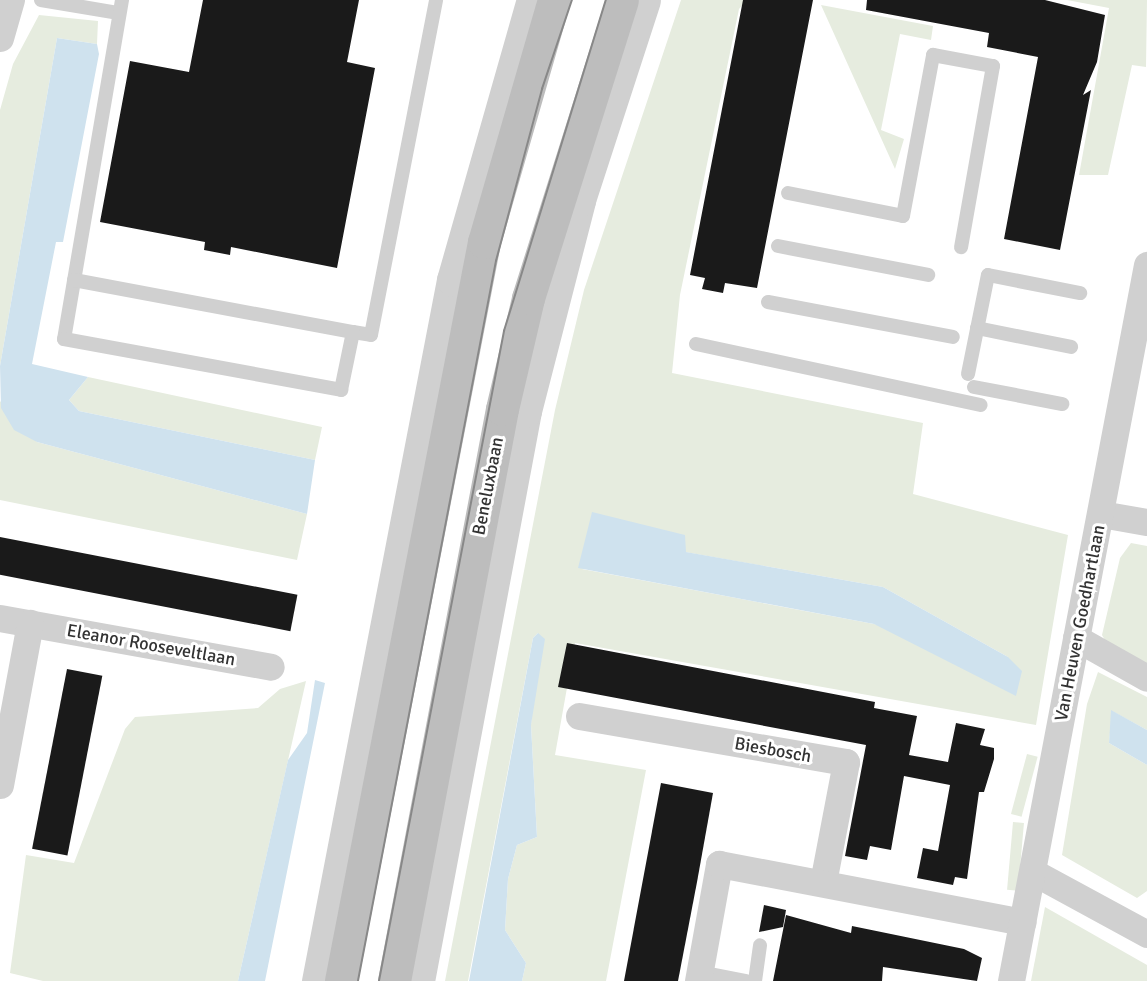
<!DOCTYPE html>
<html>
<head>
<meta charset="utf-8">
<style>
  body { margin:0 }
  #map { position:relative; width:1147px; height:981px; overflow:hidden; background:#fff; font-family:Signika,sans-serif }
  div>[style] { position:absolute }
  [style*='--x'] { left:calc(var(--x)*1px); top:calc(var(--y)*1px); width:calc(var(--w)*1px); rotate:calc(var(--a)*1deg) }
  .green>* { inset:0; background:#e6ecdf; transform-origin:0 0 }
  .water>* { inset:0; background:#cfe2ee }
  .building>* { inset:0; background:#1a1a1a; transform-origin:0 0 }
  .service>* { height:14px; margin:-7px; padding:0 7px; transform-origin:7px; border-radius:7px; background:#d0d0d0 }
  .minor>* { height:27px; margin:-13.5px; padding:0 13.5px; transform-origin:13.5px; border-radius:13.5px; background:#d0d0d0 }
  .tertiary>* { height:33px; margin:-16.5px; padding:0 16.5px; transform-origin:16.5px; border-radius:16.5px; background:#d0d0d0 }
  .secondary>* { height:33px; margin:-16.5px; padding:0 16.5px; transform-origin:16.5px; border-radius:16.5px; background:#bdbdbd }
  .tram>* { height:1.5px; margin:-0.75px; padding:0 0.75px; transform-origin:0.75px; border-radius:0.75px; background:#888 }
  span { translate:-50% -50%; white-space:nowrap; text-align:center; line-height:1.15; -webkit-text-stroke:6px #fff; paint-order:stroke }
  .street-label { font-size:18px; color:#333 }
</style>
</head>
<body>
<div id="map">
  <div class="green">
    <i style="clip-path:polygon(evenodd,681px 0,747px 0,739px 9px,680px 295px,672px 373px,923px 423px,913px 494px,1068px 535px,1036px 725px,575px 643px,555px 755px,646px 770px,606px 981px,522px 981px,526px 963px,505px 930px,508px 879px,517px 845px,537px 837px,531px 725px,538px 633px,533px 638px,468px 981px,445px 981px,555px 410px,584px 290px,681px 0,685px 535px,685px 552px,883px 587px,1008px 657px,874px 624px,582px 569px,685px 535px)"></i>
    <i style="clip-path:polygon(1067px 0,1147px 0,1146px 67px,1132px 65px,1108px 175px,1079px 175px,1109px 8px)"></i>
    <i style="clip-path:polygon(821px 5px,933px 26px,931px 40px,900px 34px,881px 130px,904px 139px,895px 169px)"></i>
    <i style="clip-path:polygon(39px 15px,98px 21px,97px 44px,57px 38px,0 366px,0 110px,13px 64px)"></i>
    <i style="clip-path:polygon(88px 377px,322px 427px,315px 460px,79px 411px,69px 400px)"></i>
    <i style="clip-path:polygon(0 401px,37px 442px,307px 514px,297px 560px,0 500px)"></i>
    <i style="clip-path:polygon(1131px 543px,1147px 546px,1147px 671px,1110px 649px,1102px 635px,1120px 558px)"></i>
    <i style="clip-path:polygon(1098px 672px,1147px 697px,1147px 730px,1112px 711px,1109px 743px,1147px 765px,1147px 891px,1137px 898px,1062px 855px,1087px 704px)"></i>
    <i style="clip-path:polygon(306px 681px,238px 981px,43px 981px,10px 973px,26px 855px,74px 863px,125px 729px,135px 717px,258px 708px,280px 689px)"></i>
    <i style="left:1027px;top:754px;width:11px;height:62px;rotate:15deg"></i>
    <i style="left:1013px;top:822px;width:11px;height:68px;rotate:5deg"></i>
    <i style="clip-path:polygon(1045px 907px,1147px 965px,1147px 981px,1031px 981px)"></i>
  </div>
  <div class="water">
    <i style="clip-path:polygon(57px 38px,97px 44px,99px 54px,63px 242px,56px 242px,32px 364px,88px 377px,69px 400px,79px 411px,315px 460px,307px 514px,37px 442px,14px 430px,1px 408px,0 366px)"></i>
    <i style="clip-path:polygon(592px 512px,685px 535px,686px 552px,883px 587px,1008px 657px,1022px 671px,1016px 696px,874px 624px,578px 568px)"></i>
    <i style="clip-path:polygon(538px 633px,545px 639px,531px 725px,537px 837px,517px 845px,508px 879px,505px 930px,526px 963px,522px 981px,469px 981px,533px 638px)"></i>
    <i style="clip-path:polygon(315px 680px,325px 683px,265px 981px,238px 981px,288px 760px,307px 733px)"></i>
    <i style="clip-path:polygon(1111px 710px,1147px 730px,1147px 765px,1109px 743px)"></i>
  </div>
  <div class="building">
    <i style="clip-path:polygon(203px 0,359px 0,347px 62px,375px 68px,337px 268px,231px 247px,230px 255px,204px 250px,205px 242px,100px 222px,130px 61px,189px 72px)"></i>
    <i style="clip-path:polygon(743px 0,813px 0,757px 288px,725px 283px,723px 293px,702px 289px,705px 278px,690px 275px)"></i>
    <i style="clip-path:polygon(867px 0,1045px 0,1105px 15px,1097px 62px,1083px 95px,1091px 90px,1060px 250px,1004px 239px,1038px 57px,987px 47px,989px 33px,866px 10px)"></i>
    <i style="left:0;top:537px;width:303px;height:37px;rotate:11deg"></i>
    <i style="clip-path:polygon(567px 643px,875px 702px,874px 708px,917px 716px,909px 755px,948px 762px,956px 723px,985px 729px,980px 745px,994px 748px,994px 759px,984px 792px,979px 792px,967px 879px,955px 877px,953px 885px,917px 878px,923px 848px,938px 851px,950px 785px,904px 776px,891px 850px,870px 846px,867px 860px,845px 856px,866px 745px,558px 687px)"></i>
    <i style="left:67px;top:669px;width:36px;height:183px;rotate:11deg"></i>
    <i style="clip-path:polygon(661px 783px,713px 793px,697px 882px,678px 981px,624px 981px)"></i>
    <i style="clip-path:polygon(764px 905px,786px 910px,783px 927px,759px 932px)"></i>
    <i style="clip-path:polygon(786px 915px,851px 933px,852px 926px,964px 949px,982px 958px,977px 981px,883px 967px,882px 981px,773px 981px)"></i>
  </div>
  <div class="service">
    <i style="--x:41;--y:0;--w:79;--a:9.5"></i>
    <i style="--x:122;--y:0;--w:344;--a:99.7"></i>
    <i style="--x:64;--y:339;--w:282;--a:10.4"></i>
    <i style="--x:341;--y:390;--w:59;--a:-78.3"></i>
    <i style="--x:353;--y:332;--w:18;--a:9"></i>
    <i style="--x:371;--y:335;--w:341;--a:-79"></i>
    <i style="--x:788;--y:193;--w:117;--a:11.3"></i>
    <i style="--x:903;--y:216;--w:164;--a:-79.4"></i>
    <i style="--x:933;--y:55;--w:61;--a:10.4"></i>
    <i style="--x:993;--y:66;--w:184;--a:100"></i>
    <i style="--x:778;--y:246;--w:153;--a:10.9"></i>
    <i style="--x:74;--y:280;--w:284;--a:10.6"></i>
    <i style="--x:768;--y:302;--w:188;--a:10.7"></i>
    <i style="--x:977;--y:328;--w:96;--a:11.4"></i>
    <i style="--x:696;--y:344;--w:291;--a:12.1"></i>
    <i style="--x:968;--y:374;--w:101;--a:-78.6"></i>
    <i style="--x:988;--y:275;--w:94;--a:11.1"></i>
    <i style="--x:974;--y:387;--w:90;--a:10.9"></i>
    <i style="--x:700;--y:972;--w:47;--a:11.1"></i>
    <i style="--x:755;--y:981;--w:36;--a:-82"></i>
  </div>
  <div class="minor">
    <i style="--x:0;--y:38;--w:40;--a:-74"></i>
    <i style="--x:1101;--y:514;--w:47;--a:9.9"></i>
    <i style="--x:0;--y:618;--w:275;--a:10.2"></i>
    <i style="--x:1076;--y:638;--w:81;--a:29.4"></i>
    <i style="--x:579;--y:716;--w:271;--a:9.8"></i>
    <i style="--x:846;--y:762;--w:123;--a:100.8"></i>
    <i style="--x:0;--y:785;--w:165;--a:-79.5"></i>
    <i style="--x:1033;--y:872;--w:130;--a:28.5"></i>
    <i style="--x:698;--y:981;--w:119;--a:-79.8"></i>
    <i style="--x:719;--y:864;--w:309;--a:10.8"></i>
    <i style="--x:1011;--y:981;--w:729;--a:-79.25"></i>
  </div>
  <div class="tertiary">
    <i style="--x:318;--y:981;--w:714;--a:-79.1"></i>
    <i style="--x:453;--y:280;--w:291;--a:-74.1"></i>
    <i style="--x:418;--y:981;--w:580;--a:-79.37"></i>
    <i style="--x:525;--y:411;--w:218;--a:-75.6"></i>
    <i style="--x:579;--y:200;--w:210;--a:-72"></i>
  </div>
  <div class="secondary">
    <i style="--x:341;--y:981;--w:753;--a:-79.05"></i>
    <i style="--x:484;--y:242;--w:252;--a:-73.9"></i>
    <i style="--x:394;--y:981;--w:582;--a:-79.31"></i>
    <i style="--x:502;--y:409;--w:114;--a:-76.8"></i>
    <i style="--x:528;--y:298;--w:312;--a:-72.5"></i>
  </div>
  <div class="tram">
    <i style="--x:358;--y:981;--w:733;--a:-79.15"></i>
    <i style="--x:496;--y:261;--w:178;--a:-75"></i>
    <i style="--x:542;--y:89;--w:94;--a:-71.4"></i>
    <i style="--x:379;--y:981;--w:662;--a:-79.11"></i>
    <i style="--x:504;--y:331;--w:346;--a:-72.9"></i>
  </div>
  <div class="street-label">
    <span style="left:488px;top:486px;rotate:-79deg">Beneluxbaan</span>
    <span style="left:1080px;top:623px;rotate:-79deg">Van Heuven Goedhartlaan</span>
    <span style="left:151px;top:645px;rotate:10deg">Eleanor Rooseveltlaan</span>
    <span style="left:773px;top:750px;rotate:10deg">Biesbosch</span>
  </div>
</div>
</body>
</html>
